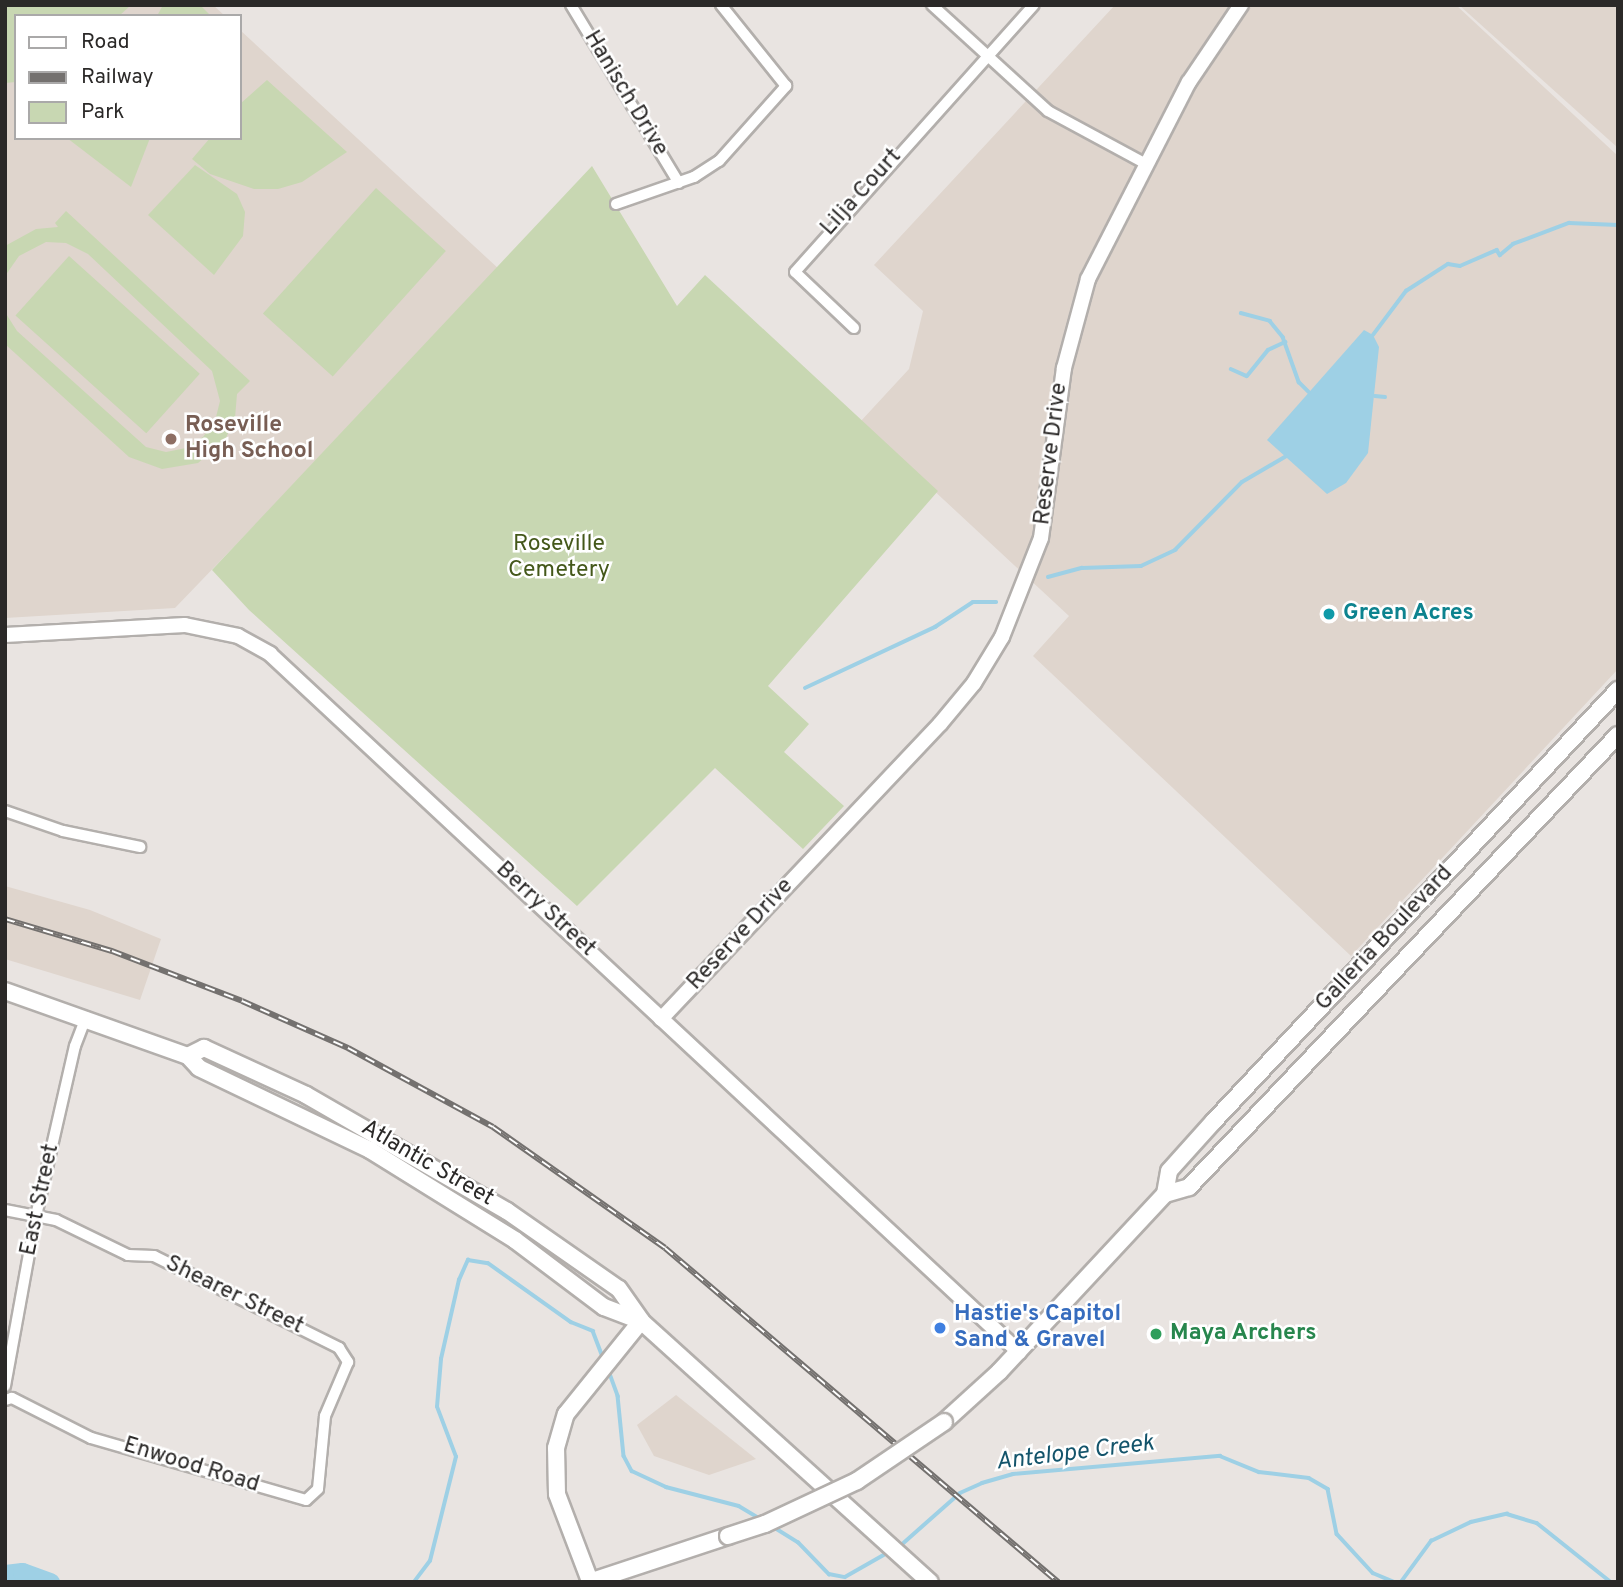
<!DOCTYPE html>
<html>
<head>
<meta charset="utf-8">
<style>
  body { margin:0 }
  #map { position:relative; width:1623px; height:1587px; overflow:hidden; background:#e9e4e1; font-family:Overpass,sans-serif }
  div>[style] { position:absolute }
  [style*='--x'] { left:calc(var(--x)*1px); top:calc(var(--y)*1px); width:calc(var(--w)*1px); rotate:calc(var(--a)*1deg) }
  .built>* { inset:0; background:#dfd5cd }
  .green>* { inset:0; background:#c8d7b2; transform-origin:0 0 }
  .water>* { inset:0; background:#9ed0e5 }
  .stream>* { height:3.5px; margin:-1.75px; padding:0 1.75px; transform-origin:1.75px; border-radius:1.75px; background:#9ed0e5 }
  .river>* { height:19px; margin:-9.5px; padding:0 9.5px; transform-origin:9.5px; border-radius:9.5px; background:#9ed0e5 }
  .roads { filter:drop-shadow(2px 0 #b3afac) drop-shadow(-2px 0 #b3afac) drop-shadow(0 2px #b3afac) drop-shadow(0 -2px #b3afac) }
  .minor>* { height:10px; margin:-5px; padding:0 5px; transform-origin:5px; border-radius:5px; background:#fff }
  .tertiary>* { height:14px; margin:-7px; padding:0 7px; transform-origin:7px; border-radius:7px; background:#fff }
  .secondary>* { height:16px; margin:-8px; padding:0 8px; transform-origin:8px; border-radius:8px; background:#fff }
  .rail>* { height:6px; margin-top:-3px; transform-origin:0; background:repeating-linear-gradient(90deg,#fff 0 10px,#74716f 0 20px); box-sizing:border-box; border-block:2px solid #74716f }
  .bridges { filter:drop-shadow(2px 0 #b3afac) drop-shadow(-2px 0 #b3afac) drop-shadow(0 2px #b3afac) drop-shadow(0 -2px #b3afac) }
  .secondary-bridge>* { height:16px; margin:-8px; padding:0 8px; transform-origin:8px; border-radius:8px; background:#fff }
  .dots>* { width:19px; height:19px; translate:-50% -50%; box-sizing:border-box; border:4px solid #fff; border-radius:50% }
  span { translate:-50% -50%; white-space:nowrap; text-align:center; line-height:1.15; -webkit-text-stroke:5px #fff; paint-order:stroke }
  .street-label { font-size:23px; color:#2b2928 }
  .education-label { font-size:23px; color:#785e54; font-weight:700 }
  .left { translate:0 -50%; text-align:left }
  .park-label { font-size:23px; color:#44581a }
  .culture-label { font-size:23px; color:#0d838f; font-weight:700 }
  .shop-label { font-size:23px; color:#366cbe; font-weight:700 }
  .leisure-label { font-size:23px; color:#27864d; font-weight:700 }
  .water-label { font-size:24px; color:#13546b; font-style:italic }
  .frame { position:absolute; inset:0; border:7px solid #2b2928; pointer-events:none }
  .legend { position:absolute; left:14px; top:14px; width:228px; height:126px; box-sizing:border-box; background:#fff; border:2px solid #aaa9a9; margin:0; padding:9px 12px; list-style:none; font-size:21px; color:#2b2928 }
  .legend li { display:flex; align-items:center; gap:14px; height:35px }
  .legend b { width:35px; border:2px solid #aaa9a9 }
</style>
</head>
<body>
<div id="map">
  <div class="built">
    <i style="clip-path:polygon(5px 5px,213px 5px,225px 16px,16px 16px,16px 138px,240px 138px,240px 30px,500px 270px,175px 608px,5px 618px)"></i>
    <i style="clip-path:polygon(1115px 5px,1456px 5px,1618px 156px,1618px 669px,1351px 956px,1033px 656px,1069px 616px,860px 422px,909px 369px,923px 311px,874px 265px)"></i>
    <i style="clip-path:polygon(1459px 5px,1618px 5px,1618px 148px)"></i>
    <i style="clip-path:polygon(5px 886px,90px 910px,161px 939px,140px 1000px,5px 959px)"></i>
    <i style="clip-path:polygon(676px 1395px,756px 1459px,709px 1475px,654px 1456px,637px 1425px)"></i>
  </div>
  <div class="green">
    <i style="clip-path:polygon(5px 5px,131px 5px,119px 16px,16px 16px,16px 82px,5px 83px)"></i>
    <i style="clip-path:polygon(163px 5px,200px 5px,211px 16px,157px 16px)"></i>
    <i style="clip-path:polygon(267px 80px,347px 152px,302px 182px,278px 189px,254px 189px,210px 174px,192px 159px,210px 138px,240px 138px,240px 104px)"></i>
    <i style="clip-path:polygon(67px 138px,150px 138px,131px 187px)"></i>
    <i style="clip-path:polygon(195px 165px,237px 194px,245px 212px,243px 236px,214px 275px,148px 215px)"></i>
    <i style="clip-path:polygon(592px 166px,677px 306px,705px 275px,938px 491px,768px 686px,809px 724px,784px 752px,844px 806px,803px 849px,715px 768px,577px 906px,249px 610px,212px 570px)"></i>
    <i style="left:376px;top:188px;width:94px;height:169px;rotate:42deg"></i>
    <i style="clip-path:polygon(66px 211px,250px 381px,237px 394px,235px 418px,225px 440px,198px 463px,162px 469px,129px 457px,5px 344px,5px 312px,17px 331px,146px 447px,166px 452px,186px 448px,203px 437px,215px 421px,220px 401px,212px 371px,88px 254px,66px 243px,46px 242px,19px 256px,5px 276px,5px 246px,36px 229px,58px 227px,55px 223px)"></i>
    <i style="left:69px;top:256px;width:176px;height:80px;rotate:42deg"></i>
  </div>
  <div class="water">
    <i style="clip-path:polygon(1364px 330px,1373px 335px,1379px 347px,1368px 453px,1346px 483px,1327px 494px,1267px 440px)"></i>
  </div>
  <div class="stream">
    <i style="--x:1241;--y:313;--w:30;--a:15"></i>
    <i style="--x:1270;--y:321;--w:21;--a:51"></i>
    <i style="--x:1283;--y:337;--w:48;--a:70.4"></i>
    <i style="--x:1299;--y:382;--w:14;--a:45"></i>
    <i style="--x:1373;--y:335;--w:55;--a:-53.1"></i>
    <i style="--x:1406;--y:291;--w:50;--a:-32.7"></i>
    <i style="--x:1448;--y:264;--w:12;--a:9"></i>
    <i style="--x:1460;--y:266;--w:40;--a:-23.4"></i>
    <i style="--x:1497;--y:250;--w:6;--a:59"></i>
    <i style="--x:1500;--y:255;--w:17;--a:-40"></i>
    <i style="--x:1513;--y:244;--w:60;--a:-20.6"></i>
    <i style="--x:1569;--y:223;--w:49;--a:2.3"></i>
    <i style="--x:1231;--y:369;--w:17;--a:24"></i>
    <i style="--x:1247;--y:376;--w:33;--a:-51"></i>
    <i style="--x:1268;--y:350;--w:19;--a:-25"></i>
    <i style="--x:1375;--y:396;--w:10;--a:6"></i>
    <i style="--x:1048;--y:577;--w:35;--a:-15"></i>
    <i style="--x:1082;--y:568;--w:59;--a:-1.9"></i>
    <i style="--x:1141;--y:566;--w:38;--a:-25"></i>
    <i style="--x:1175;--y:550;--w:95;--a:-45.4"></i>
    <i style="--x:1242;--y:482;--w:50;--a:-30.2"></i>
    <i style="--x:805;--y:688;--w:144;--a:-25.1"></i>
    <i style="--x:935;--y:627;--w:45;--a:-33.3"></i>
    <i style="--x:973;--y:602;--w:23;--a:0"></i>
    <i style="--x:609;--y:1371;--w:27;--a:70"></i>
    <i style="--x:618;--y:1396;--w:60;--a:84.3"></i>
    <i style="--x:624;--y:1456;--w:17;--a:62"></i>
    <i style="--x:632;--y:1471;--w:38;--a:25"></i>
    <i style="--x:666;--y:1487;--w:75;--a:14.6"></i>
    <i style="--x:739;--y:1506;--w:27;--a:31"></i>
    <i style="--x:772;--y:1526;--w:31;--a:32"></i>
    <i style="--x:798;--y:1542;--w:45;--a:45.9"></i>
    <i style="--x:829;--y:1574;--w:16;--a:11"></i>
    <i style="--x:845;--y:1577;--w:51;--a:-29.6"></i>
    <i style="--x:899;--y:1547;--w:81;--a:-41.5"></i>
    <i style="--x:960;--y:1493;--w:24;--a:-24"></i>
    <i style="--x:982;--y:1483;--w:32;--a:-16"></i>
    <i style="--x:1013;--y:1474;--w:208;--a:-5"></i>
    <i style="--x:1220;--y:1456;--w:42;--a:22.3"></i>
    <i style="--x:1259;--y:1472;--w:50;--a:6.8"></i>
    <i style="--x:1309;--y:1478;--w:22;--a:30"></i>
    <i style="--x:1328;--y:1489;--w:46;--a:78.7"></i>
    <i style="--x:1337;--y:1534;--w:53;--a:47.3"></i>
    <i style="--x:1373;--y:1573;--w:23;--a:23"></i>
    <i style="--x:414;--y:1582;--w:26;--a:-53"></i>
    <i style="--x:430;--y:1561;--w:107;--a:-76"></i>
    <i style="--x:456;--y:1457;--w:53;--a:-110.8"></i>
    <i style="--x:437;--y:1407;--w:48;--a:-85.2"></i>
    <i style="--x:441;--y:1359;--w:81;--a:-77.2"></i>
    <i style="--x:459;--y:1280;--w:22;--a:-66"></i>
    <i style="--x:468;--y:1260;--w:20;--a:9"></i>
    <i style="--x:488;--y:1263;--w:102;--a:35.4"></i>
    <i style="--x:571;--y:1322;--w:24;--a:22"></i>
    <i style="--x:593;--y:1331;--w:28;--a:69"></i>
    <i style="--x:1401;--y:1582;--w:51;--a:-53.8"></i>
    <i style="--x:1431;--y:1541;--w:44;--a:-25.4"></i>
    <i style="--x:1471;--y:1522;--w:37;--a:-13"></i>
    <i style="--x:1507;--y:1514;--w:31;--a:17"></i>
    <i style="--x:1537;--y:1523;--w:95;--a:38.6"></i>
  </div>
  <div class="river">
    <i style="--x:5;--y:1574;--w:17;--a:-7"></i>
    <i style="--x:22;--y:1572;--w:30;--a:20"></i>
  </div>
  <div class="roads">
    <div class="minor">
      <i style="--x:571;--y:5;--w:208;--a:58.8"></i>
      <i style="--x:932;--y:5;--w:157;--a:42.4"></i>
      <i style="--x:1048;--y:111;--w:111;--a:28.4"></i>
      <i style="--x:616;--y:204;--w:83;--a:-19.1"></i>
      <i style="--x:694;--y:177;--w:30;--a:-33"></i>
      <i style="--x:719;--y:161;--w:101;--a:-48.2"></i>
      <i style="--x:786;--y:86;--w:104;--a:-128.7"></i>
      <i style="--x:854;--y:328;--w:81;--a:-136.5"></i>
      <i style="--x:795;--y:272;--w:358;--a:-48.2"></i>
      <i style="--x:5;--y:811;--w:61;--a:19"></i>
      <i style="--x:63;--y:831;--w:79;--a:11.7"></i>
      <i style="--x:5;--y:1210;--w:52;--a:11.1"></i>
      <i style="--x:56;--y:1220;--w:80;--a:25.9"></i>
      <i style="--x:128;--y:1255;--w:26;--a:2"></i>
      <i style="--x:154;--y:1256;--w:207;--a:26.4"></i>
      <i style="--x:339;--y:1348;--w:17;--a:57"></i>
      <i style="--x:348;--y:1362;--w:59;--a:113.1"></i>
      <i style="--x:325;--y:1416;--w:73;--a:95.5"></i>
      <i style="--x:318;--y:1489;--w:16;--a:137"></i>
      <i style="--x:306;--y:1500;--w:224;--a:-163.9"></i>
      <i style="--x:91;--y:1438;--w:89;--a:-153.1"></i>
      <i style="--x:12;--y:1398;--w:7;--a:164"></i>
      <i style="--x:5;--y:1386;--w:173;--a:-79.7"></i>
      <i style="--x:36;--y:1216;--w:174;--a:-77.1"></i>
      <i style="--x:75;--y:1046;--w:31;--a:-69"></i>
    </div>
    <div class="tertiary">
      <i style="--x:5;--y:635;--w:180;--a:-3.2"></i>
      <i style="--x:185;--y:625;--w:54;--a:11.7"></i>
      <i style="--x:238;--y:636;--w:37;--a:29"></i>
      <i style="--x:270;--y:654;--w:1024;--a:42.98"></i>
      <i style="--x:661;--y:1019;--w:406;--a:-46.6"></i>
      <i style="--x:940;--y:724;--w:53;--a:-50.3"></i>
      <i style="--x:974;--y:683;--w:54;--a:-58.7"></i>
      <i style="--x:1002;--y:637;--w:106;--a:-68.5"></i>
      <i style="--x:1041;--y:538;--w:172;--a:-82.3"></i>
      <i style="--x:1064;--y:368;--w:92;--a:-74.9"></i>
      <i style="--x:1088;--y:279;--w:221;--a:-62.9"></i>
      <i style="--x:1189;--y:82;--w:93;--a:-56"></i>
    </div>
    <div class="secondary">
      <i style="--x:5;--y:991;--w:194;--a:19.6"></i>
      <i style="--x:188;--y:1056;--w:16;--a:47"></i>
      <i style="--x:199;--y:1068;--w:190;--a:25.6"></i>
      <i style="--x:370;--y:1150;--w:171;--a:31.8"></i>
      <i style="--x:515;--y:1240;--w:111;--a:37"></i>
      <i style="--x:604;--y:1307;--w:40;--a:21"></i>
      <i style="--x:188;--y:1056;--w:18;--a:-27"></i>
      <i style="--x:204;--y:1048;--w:112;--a:24.7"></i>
      <i style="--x:306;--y:1095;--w:232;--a:30"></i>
      <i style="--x:507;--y:1211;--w:136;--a:34.9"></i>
      <i style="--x:619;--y:1289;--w:39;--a:55"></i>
      <i style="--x:641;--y:1321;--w:389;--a:42.1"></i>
      <i style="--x:1165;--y:1194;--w:23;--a:-80"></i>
      <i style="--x:1169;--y:1171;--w:67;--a:-48"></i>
      <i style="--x:1214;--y:1121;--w:591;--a:-46.85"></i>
      <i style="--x:944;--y:1422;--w:74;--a:-42.3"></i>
      <i style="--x:999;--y:1372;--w:243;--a:-47"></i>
      <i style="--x:1165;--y:1194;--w:25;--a:-16"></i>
      <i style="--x:1189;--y:1187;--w:623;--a:-46.5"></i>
      <i style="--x:590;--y:1581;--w:93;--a:-110.8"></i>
      <i style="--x:557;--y:1494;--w:46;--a:-91.2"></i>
      <i style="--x:556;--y:1448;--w:35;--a:-74"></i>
      <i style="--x:566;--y:1414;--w:119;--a:-51.1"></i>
      <i style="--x:589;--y:1582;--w:146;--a:-18.3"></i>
    </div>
  </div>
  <div class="rail">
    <i style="--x:5;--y:919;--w:112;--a:16.7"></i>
    <i style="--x:112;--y:951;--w:139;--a:21"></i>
    <i style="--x:242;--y:1001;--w:116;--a:23.9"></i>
    <i style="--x:348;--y:1048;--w:165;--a:28.6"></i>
    <i style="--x:493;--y:1127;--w:210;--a:35.1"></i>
    <i style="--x:665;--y:1248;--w:516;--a:40.36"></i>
  </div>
  <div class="bridges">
    <div class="secondary-bridge">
      <i style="--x:728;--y:1536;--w:39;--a:-18"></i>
      <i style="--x:765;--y:1524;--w:102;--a:-25.1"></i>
      <i style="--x:857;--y:1481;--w:105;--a:-34.1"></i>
    </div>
  </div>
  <div class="dots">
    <i style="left:171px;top:439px;background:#8d6e63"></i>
    <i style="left:1329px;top:614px;background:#0f9aa8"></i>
    <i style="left:940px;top:1328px;background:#3f7fe0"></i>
    <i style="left:1156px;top:1334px;background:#2e9e5b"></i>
  </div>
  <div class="street-label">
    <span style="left:625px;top:94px;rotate:59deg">Hanisch Drive</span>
    <span style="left:862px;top:193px;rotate:-48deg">Lilja Court</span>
    <span style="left:1052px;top:454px;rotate:-83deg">Reserve Drive</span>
    <span style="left:545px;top:910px;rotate:43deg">Berry Street</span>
    <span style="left:741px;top:935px;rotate:-47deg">Reserve Drive</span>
    <span style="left:1385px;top:939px;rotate:-47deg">Galleria Boulevard</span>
    <span style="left:427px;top:1164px;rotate:30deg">Atlantic Street</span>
    <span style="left:41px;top:1200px;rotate:-78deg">East Street</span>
    <span style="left:234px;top:1296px;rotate:26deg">Shearer Street</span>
    <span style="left:191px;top:1466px;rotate:17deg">Enwood Road</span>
  </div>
  <div class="education-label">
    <span class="left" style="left:185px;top:439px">Roseville<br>High School</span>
  </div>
  <div class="park-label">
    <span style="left:559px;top:558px">Roseville<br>Cemetery</span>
  </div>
  <div class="culture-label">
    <span class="left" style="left:1343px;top:614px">Green Acres</span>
  </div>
  <div class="shop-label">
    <span class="left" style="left:954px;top:1328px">Hastie's Capitol<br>Sand &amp; Gravel</span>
  </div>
  <div class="leisure-label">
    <span class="left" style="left:1170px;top:1334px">Maya Archers</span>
  </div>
  <div class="water-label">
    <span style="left:1075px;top:1454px;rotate:-7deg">Antelope Creek</span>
  </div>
  <div class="frame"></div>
  <ul class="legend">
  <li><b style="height:9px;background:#fff"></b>Road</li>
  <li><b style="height:9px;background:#74716f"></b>Railway</li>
  <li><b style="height:19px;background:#c8d7b2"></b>Park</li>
  </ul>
</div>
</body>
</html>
